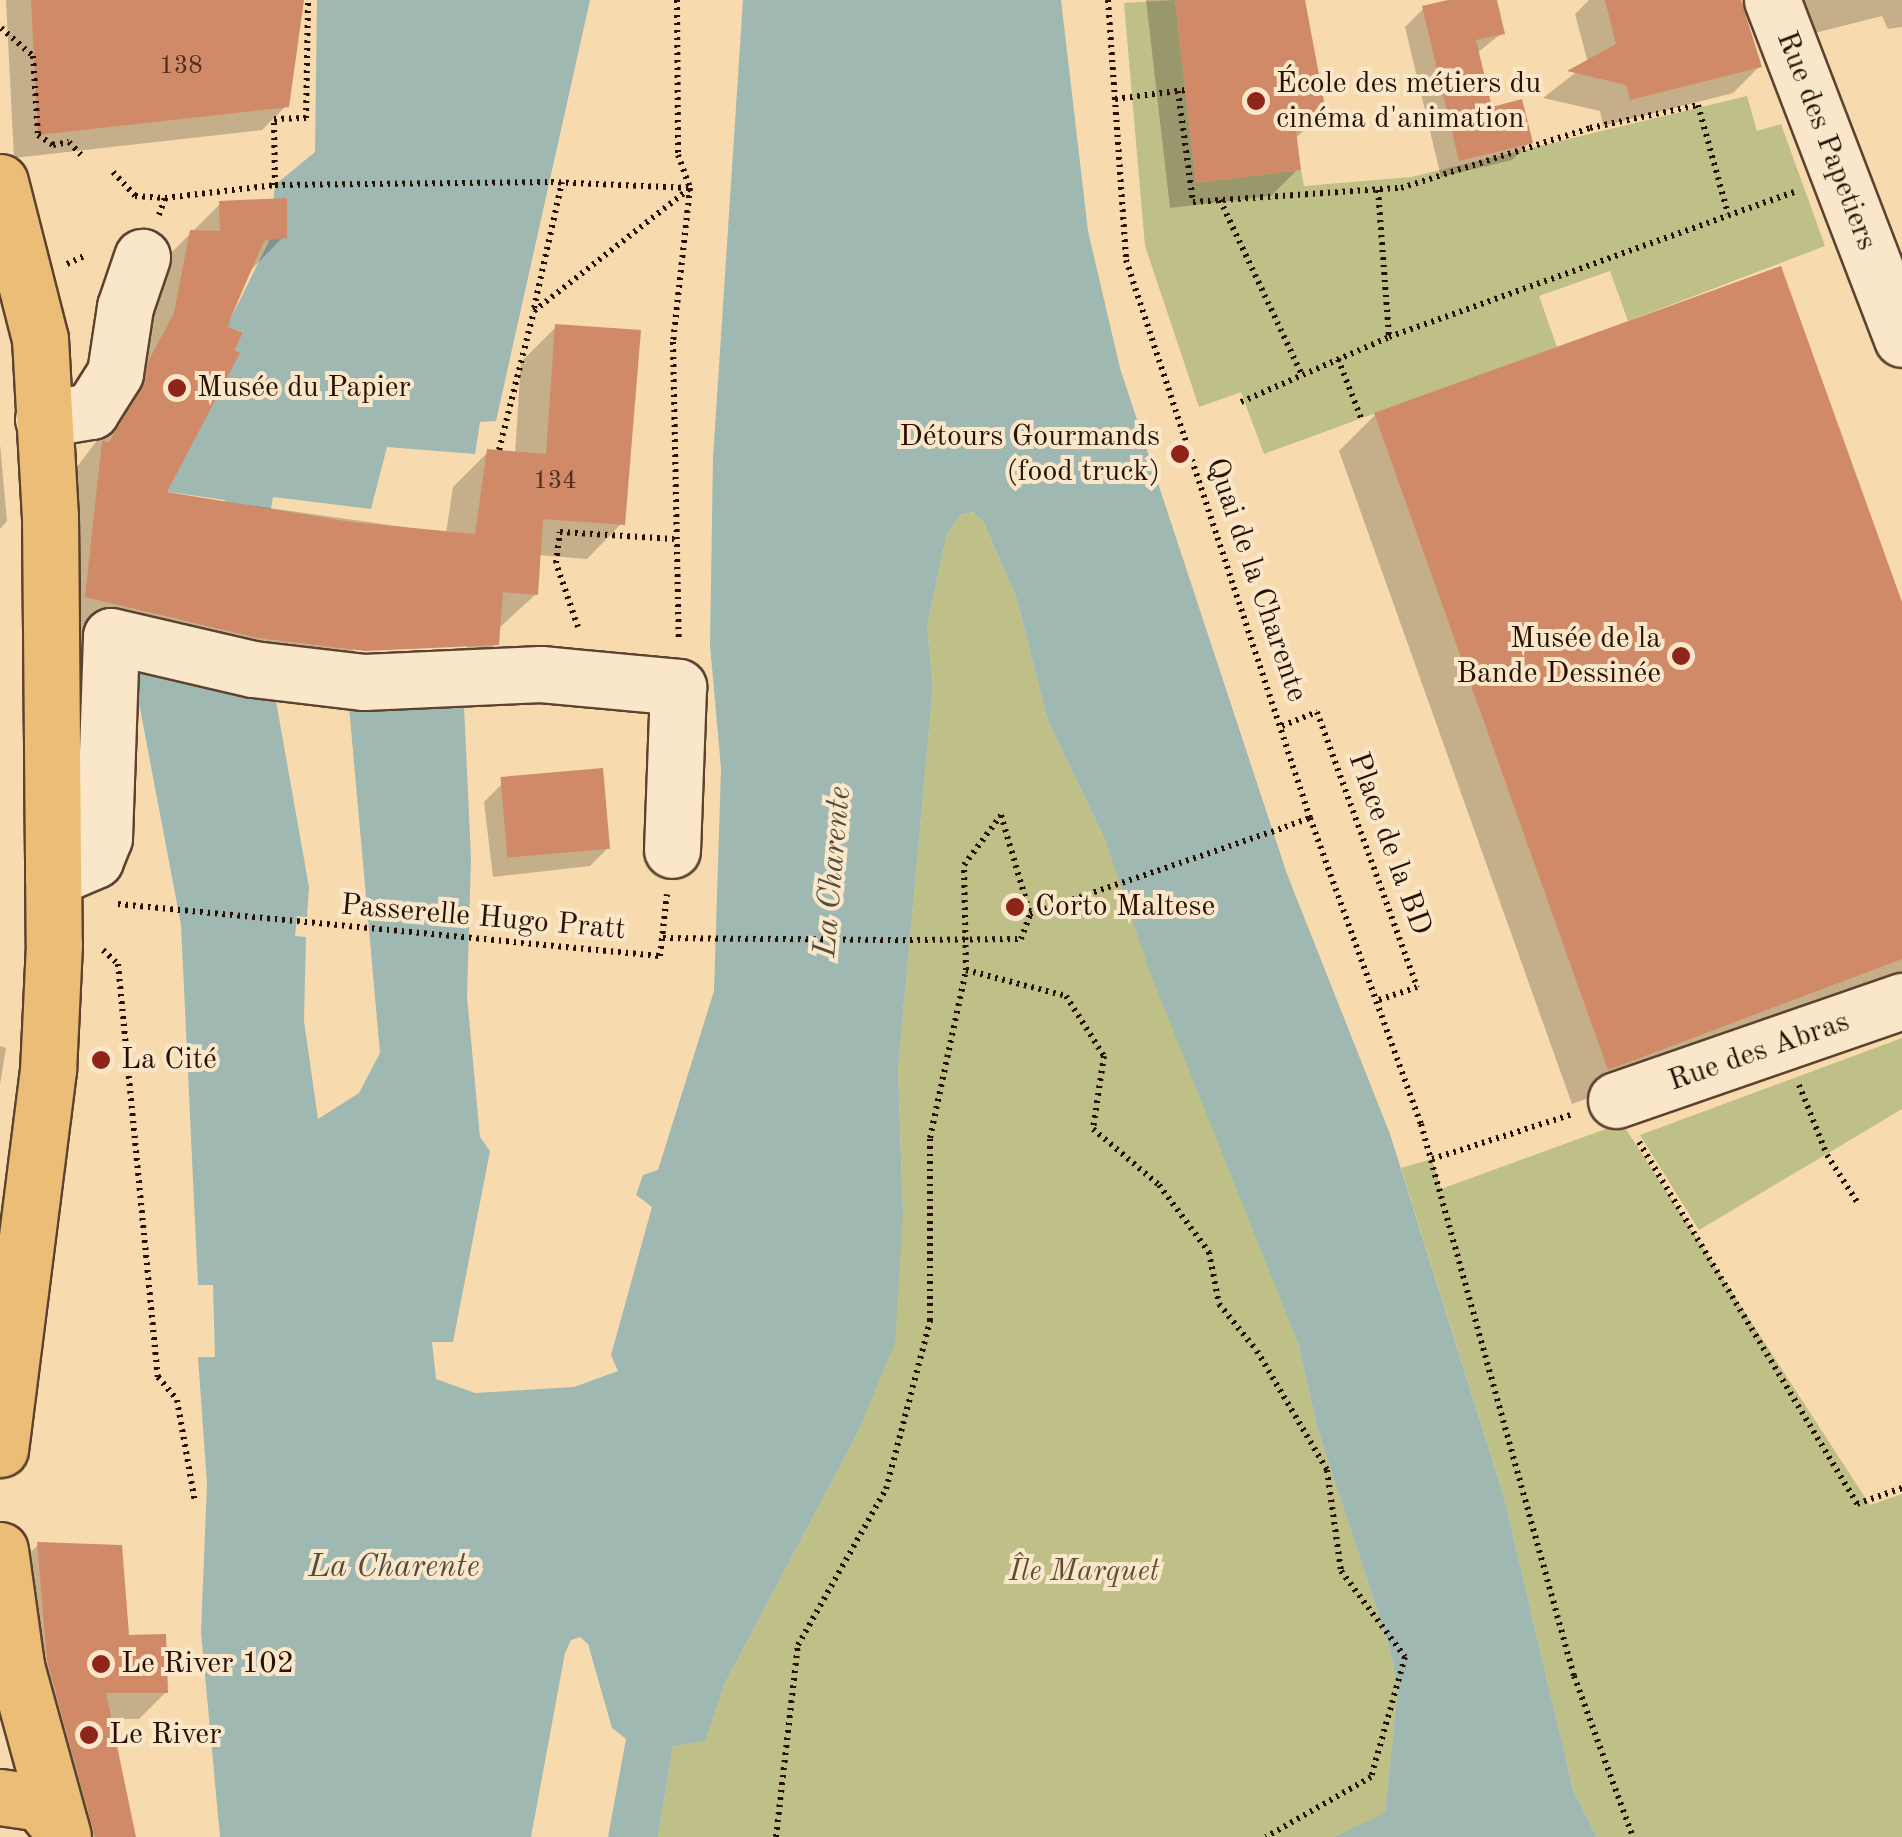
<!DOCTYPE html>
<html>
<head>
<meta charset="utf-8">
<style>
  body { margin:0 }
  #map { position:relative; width:1902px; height:1837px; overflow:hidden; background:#f7daad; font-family:"Old Standard TT",serif }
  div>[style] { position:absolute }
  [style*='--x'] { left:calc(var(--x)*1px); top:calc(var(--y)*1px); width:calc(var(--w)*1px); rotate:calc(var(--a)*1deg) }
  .green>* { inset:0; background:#bfbf88 }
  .water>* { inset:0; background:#9fb9b2 }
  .shadow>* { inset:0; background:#0003 }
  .building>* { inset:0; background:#d18a68; transform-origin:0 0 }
  .path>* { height:6px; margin-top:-3px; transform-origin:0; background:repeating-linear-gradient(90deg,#291005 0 2.5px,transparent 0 7.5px) }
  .roads { filter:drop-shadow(2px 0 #5c422f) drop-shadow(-2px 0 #5c422f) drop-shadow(0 2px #5c422f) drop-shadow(0 -2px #5c422f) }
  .minor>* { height:55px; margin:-27.5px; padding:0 27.5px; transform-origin:27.5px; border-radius:27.5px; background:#fae7ca }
  .major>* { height:55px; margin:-27.5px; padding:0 27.5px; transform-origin:27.5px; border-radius:27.5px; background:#ecbd76 }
  .path-bridge>* { height:6px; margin-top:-3px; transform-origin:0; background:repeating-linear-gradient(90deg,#291005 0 2.5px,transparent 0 7.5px) }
  .dots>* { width:28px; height:28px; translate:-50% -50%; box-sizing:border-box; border:5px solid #fae7ca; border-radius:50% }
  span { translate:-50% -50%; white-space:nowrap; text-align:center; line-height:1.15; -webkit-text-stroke:8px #fae7ca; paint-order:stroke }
  .number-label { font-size:25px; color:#532e1e }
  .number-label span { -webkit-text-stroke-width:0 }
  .poi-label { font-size:30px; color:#291005 }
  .left { translate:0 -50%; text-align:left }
  .right { translate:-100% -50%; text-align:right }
  .street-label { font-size:30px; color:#291005 }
  .park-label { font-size:30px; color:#5e4d33; font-style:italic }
  .water-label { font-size:32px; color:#524b42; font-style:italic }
</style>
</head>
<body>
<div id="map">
  <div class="green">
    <i style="clip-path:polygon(1175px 0,1196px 183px,1301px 170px,1304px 186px,1411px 177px,1747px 96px,1757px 131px,1781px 124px,1825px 246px,1628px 321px,1610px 271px,1539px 296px,1557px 347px,1264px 454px,1241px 392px,1199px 407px,1145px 246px,1124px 3px)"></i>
    <i style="clip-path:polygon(973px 512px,983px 521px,1016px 597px,1048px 721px,1106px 842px,1298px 1343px,1317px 1427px,1389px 1647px,1398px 1687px,1385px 1814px,1334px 1837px,658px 1837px,673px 1746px,705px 1740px,725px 1683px,856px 1436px,903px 1212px,898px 1069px,933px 686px,927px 626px,947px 534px,961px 515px)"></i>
    <i style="clip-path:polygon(1902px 1038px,1902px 1109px,1699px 1230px,1640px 1135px)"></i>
    <i style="clip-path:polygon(1622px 1123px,1870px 1505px,1902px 1494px,1902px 1837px,1597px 1837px,1573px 1789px,1504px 1497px,1401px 1168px,1432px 1159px,1441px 1189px)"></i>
  </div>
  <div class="water">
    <i style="clip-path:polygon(317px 0,590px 0,496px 421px,480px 422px,475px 454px,387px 447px,371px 509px,273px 497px,271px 509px,214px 554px,225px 500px,162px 491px,239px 353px,235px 350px,243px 333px,227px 326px,269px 241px,275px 185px,315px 152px)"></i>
    <i style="clip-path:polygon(743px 0,1061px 0,1088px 231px,1120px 368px,1287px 874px,1390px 1134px,1504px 1497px,1573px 1789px,1597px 1837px,1334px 1837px,1385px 1813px,1398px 1687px,1389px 1647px,1317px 1427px,1298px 1343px,1150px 972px,1106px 842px,1048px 721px,1016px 597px,983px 521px,973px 512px,961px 515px,947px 534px,927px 626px,933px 686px,898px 1069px,903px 1212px,895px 1343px,856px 1436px,725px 1683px,705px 1741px,673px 1746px,658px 1837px,608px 1837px,626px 1739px,612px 1728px,588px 1644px,580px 1637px,571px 1640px,565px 1653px,531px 1837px,220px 1837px,201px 1632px,207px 1484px,198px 1357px,215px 1357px,213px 1285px,198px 1285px,181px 925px,132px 666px,271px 673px,309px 887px,307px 917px,297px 916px,295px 936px,306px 937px,304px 1021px,318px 1119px,359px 1093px,380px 1053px,347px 684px,463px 684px,471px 859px,467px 997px,480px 1137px,490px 1151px,453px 1342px,432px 1342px,436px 1379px,475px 1393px,574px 1387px,618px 1371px,611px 1355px,652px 1207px,636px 1195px,643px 1175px,658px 1170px,714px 991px,721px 768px,710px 645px,713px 458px)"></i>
  </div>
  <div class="shadow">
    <i style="clip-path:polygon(6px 0,302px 0,287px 105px,262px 130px,14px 158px)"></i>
    <i style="clip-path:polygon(1146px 0,1303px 0,1323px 111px,1296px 138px,1298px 169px,1271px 196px,1170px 208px)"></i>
    <i style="clip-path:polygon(1458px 0,1494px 0,1502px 33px,1477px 53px,1491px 110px,1530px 142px,1512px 160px,1441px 177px,1405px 27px,1423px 9px)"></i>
    <i style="clip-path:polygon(1589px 0,1738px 0,1760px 66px,1733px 93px,1603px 126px,1600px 111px,1543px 98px,1588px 63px,1575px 14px)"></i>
    <i style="clip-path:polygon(1786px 0,1902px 0,1902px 27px,1888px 29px,1882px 16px,1803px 36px)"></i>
    <i style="clip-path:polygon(evenodd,220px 204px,284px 236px,249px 272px,163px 493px,446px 533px,453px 487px,488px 452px,515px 454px,521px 362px,556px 327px,622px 523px,587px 559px,538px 555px,536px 594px,498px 629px,496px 644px,461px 679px,211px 670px,51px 632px,68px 479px,107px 427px,156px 268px,220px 204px,467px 644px,467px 649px,353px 654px,353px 649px,467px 644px)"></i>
    <i style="clip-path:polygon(1375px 415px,1902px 609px,1902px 981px,1572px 1104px,1339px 451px)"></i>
    <i style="clip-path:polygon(0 444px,7px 521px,0 529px)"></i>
    <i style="clip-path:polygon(502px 784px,608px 848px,590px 866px,493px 877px,484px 802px)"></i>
    <i style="clip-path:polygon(0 1046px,6px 1048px,0 1085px)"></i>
    <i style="clip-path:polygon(38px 1545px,126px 1638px,166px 1692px,139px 1719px,109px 1719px,133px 1837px,60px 1837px,11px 1572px)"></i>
  </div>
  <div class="building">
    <i style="clip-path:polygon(31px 0,304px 0,289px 107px,38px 135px)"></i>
    <i style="clip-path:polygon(1175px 0,1305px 0,1326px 112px,1294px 115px,1301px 170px,1196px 183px)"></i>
    <i style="clip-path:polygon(1448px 0,1497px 0,1505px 34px,1476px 40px,1492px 107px,1522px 99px,1533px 143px,1459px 161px,1422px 6px)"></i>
    <i style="clip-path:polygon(1605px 0,1741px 0,1762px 67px,1630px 100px,1626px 85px,1567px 71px,1616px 44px)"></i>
    <i style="clip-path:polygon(287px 198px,287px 238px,264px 241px,227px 326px,243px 333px,235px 350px,240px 353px,167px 492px,351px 522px,475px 534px,487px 449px,546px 454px,555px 324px,641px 330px,625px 525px,543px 519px,538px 595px,503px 592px,499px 645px,365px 651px,258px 638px,85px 597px,102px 441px,109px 442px,141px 390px,149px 360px,174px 313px,190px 230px,220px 231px,219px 201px)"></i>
    <i style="clip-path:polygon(1781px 266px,1902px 602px,1902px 959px,1608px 1070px,1374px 413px)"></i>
    <i style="left:603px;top:768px;width:81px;height:103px;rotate:85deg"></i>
    <i style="clip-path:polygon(37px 1542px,122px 1545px,129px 1635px,166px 1634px,168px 1693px,106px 1693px,136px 1837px,95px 1837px,47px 1660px)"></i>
  </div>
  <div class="path">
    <i style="--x:677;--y:0;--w:155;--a:89.6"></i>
    <i style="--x:678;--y:155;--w:35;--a:70"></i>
    <i style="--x:690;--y:188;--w:155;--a:96.3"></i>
    <i style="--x:673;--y:342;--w:299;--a:88.9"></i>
    <i style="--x:1108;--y:0;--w:261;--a:86"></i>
    <i style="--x:1126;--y:260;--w:588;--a:71.75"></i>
    <i style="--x:1310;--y:818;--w:326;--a:70.1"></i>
    <i style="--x:1421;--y:1124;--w:573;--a:74.51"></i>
    <i style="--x:1574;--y:1676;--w:171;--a:69.9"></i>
    <i style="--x:1;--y:28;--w:43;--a:41.2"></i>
    <i style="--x:33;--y:56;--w:79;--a:86.4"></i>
    <i style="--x:38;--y:135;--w:18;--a:34"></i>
    <i style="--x:53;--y:145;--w:16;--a:-11"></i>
    <i style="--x:69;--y:142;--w:21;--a:47"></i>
    <i style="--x:1178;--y:91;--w:112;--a:82.3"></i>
    <i style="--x:1193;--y:202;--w:208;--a:-3.9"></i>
    <i style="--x:1401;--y:188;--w:198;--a:-17.6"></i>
    <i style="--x:1590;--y:128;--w:110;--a:-12"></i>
    <i style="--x:1698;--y:105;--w:113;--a:74.6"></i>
    <i style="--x:1115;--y:99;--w:71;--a:-7.3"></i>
    <i style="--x:113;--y:172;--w:33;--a:47"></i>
    <i style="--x:135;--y:196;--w:30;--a:4"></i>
    <i style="--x:275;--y:185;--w:66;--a:-90.9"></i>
    <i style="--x:274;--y:119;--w:32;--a:-2"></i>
    <i style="--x:306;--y:118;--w:118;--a:-89"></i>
    <i style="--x:1378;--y:190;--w:147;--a:85.7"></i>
    <i style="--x:1220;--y:200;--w:191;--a:64.9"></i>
    <i style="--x:159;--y:215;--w:18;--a:-71"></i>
    <i style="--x:165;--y:198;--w:111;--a:-6.7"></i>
    <i style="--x:275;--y:185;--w:276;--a:-0.6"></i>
    <i style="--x:551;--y:182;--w:139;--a:2.5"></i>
    <i style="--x:67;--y:264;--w:19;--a:-25"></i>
    <i style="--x:534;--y:308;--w:129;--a:-77.5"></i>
    <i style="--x:1338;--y:359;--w:63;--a:68.7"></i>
    <i style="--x:1241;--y:402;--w:162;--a:-23.7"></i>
    <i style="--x:1389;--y:337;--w:432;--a:-19.7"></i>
    <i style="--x:499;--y:450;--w:143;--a:-75.9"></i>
    <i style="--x:534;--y:311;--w:197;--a:-38.2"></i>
    <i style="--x:578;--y:627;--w:68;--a:-109"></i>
    <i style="--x:556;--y:563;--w:31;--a:-83"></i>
    <i style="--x:560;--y:532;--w:114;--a:3.5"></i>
    <i style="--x:1282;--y:726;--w:38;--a:-22"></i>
    <i style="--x:1317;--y:712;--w:293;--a:70"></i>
    <i style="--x:1417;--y:987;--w:43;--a:161.1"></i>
    <i style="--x:1001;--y:815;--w:103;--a:73.7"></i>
    <i style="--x:1285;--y:827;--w:27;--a:-20"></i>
    <i style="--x:118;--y:904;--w:544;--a:5.48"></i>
    <i style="--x:660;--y:956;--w:62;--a:-83.6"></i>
    <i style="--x:663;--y:938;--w:247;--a:0.5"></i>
    <i style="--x:103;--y:950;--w:21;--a:43"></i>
    <i style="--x:118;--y:964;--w:415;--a:84.5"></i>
    <i style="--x:158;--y:1377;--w:30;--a:50"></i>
    <i style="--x:177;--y:1400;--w:104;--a:80"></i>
    <i style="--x:966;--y:970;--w:103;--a:14.6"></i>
    <i style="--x:1066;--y:996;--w:71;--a:57.7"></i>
    <i style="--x:1104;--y:1056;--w:74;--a:98.6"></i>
    <i style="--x:1093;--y:1129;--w:87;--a:40.3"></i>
    <i style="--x:1159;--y:1185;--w:84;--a:53.3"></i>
    <i style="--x:1209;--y:1252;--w:53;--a:79.1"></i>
    <i style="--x:1219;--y:1304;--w:60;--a:51"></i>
    <i style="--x:1257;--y:1351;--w:138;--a:59.5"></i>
    <i style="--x:1327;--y:1470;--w:102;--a:82.1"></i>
    <i style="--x:1341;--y:1571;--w:107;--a:53.3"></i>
    <i style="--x:1405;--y:1657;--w:125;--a:105.8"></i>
    <i style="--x:1371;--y:1777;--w:121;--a:150.3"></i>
    <i style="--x:1799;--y:1085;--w:75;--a:68.2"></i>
    <i style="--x:1827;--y:1155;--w:59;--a:57.4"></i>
    <i style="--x:1639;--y:1142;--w:423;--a:58.9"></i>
    <i style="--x:1857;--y:1504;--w:48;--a:-19.6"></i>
    <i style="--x:1432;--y:1159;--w:148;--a:-17.7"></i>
    <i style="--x:776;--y:1837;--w:193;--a:-83.5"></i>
    <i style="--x:798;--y:1645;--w:179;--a:-60.6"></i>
    <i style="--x:886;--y:1489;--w:174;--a:-75.3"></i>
    <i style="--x:930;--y:1321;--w:183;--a:-90"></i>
    <i style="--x:930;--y:1138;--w:172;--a:-77.9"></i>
    <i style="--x:966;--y:970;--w:105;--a:-91.1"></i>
    <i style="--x:964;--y:865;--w:62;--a:-53.5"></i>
  </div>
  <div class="roads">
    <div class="minor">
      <i style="--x:1772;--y:0;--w:363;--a:69"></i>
      <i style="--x:43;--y:419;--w:49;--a:-9.5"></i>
      <i style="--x:91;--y:411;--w:45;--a:-57.7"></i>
      <i style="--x:115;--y:373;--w:67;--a:-81.4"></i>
      <i style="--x:125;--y:307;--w:53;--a:-71.2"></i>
      <i style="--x:53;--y:878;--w:46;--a:-23.2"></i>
      <i style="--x:95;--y:860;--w:24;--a:-68"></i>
      <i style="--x:104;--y:838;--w:202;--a:-88"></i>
      <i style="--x:111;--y:636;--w:146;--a:13.1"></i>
      <i style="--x:253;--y:669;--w:112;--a:6.7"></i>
      <i style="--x:364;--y:682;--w:177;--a:-2.6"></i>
      <i style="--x:541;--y:674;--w:138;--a:5.4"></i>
      <i style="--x:678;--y:687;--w:163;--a:92.1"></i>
      <i style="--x:1616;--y:1100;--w:303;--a:-19.1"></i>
    </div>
    <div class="major">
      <i style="--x:0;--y:182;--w:162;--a:75.7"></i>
      <i style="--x:40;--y:339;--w:177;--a:86.8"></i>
      <i style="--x:50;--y:516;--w:428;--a:89.5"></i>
      <i style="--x:54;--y:944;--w:126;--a:92.7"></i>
      <i style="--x:48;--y:1070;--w:382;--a:97.2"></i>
      <i style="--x:0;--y:1550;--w:117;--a:82.1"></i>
      <i style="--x:16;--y:1666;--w:177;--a:74.6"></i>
      <i style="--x:0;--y:1797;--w:40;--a:8.5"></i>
      <i style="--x:40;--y:1803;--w:33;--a:51"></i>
    </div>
  </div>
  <div class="path-bridge">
    <i style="--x:910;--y:940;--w:111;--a:-0.5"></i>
    <i style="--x:1021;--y:939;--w:27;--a:-70"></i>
    <i style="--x:1030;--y:914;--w:269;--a:-18.8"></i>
  </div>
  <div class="dots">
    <i style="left:1256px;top:101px;background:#8f2418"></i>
    <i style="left:177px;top:388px;background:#8f2418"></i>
    <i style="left:1180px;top:454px;background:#8f2418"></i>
    <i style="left:1681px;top:656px;background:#8f2418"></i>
    <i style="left:1015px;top:907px;background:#8f2418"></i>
    <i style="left:101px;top:1060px;background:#8f2418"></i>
    <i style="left:101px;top:1664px;background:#8f2418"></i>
    <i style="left:89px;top:1735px;background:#8f2418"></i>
  </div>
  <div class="number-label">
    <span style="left:181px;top:67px">138</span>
    <span style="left:555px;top:482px">134</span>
  </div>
  <div class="poi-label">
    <span class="left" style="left:1276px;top:101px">École des métiers du<br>cinéma d'animation</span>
    <span class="left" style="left:197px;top:388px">Musée du Papier</span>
    <span class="right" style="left:1160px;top:454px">Détours Gourmands<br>(food truck)</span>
    <span class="right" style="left:1661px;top:656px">Musée de la<br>Bande Dessinée</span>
    <span class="left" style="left:1035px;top:907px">Corto Maltese</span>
    <span class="left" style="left:121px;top:1060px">La Cité</span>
    <span class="left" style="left:121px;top:1664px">Le River 102</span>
    <span class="left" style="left:109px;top:1735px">Le River</span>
  </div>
  <div class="street-label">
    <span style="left:1826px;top:141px;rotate:69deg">Rue des Papetiers</span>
    <span style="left:1256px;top:580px;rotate:71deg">Quai de la Charente</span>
    <span style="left:1389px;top:844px;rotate:70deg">Place de la BD</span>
    <span style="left:483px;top:918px;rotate:5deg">Passerelle Hugo Pratt</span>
    <span style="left:1759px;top:1052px;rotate:-19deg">Rue des Abras</span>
  </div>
  <div class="park-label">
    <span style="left:1084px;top:1572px">Île Marquet</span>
  </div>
  <div class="water-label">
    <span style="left:834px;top:872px;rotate:-85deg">La Charente</span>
    <span style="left:394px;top:1568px">La Charente</span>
  </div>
</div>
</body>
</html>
